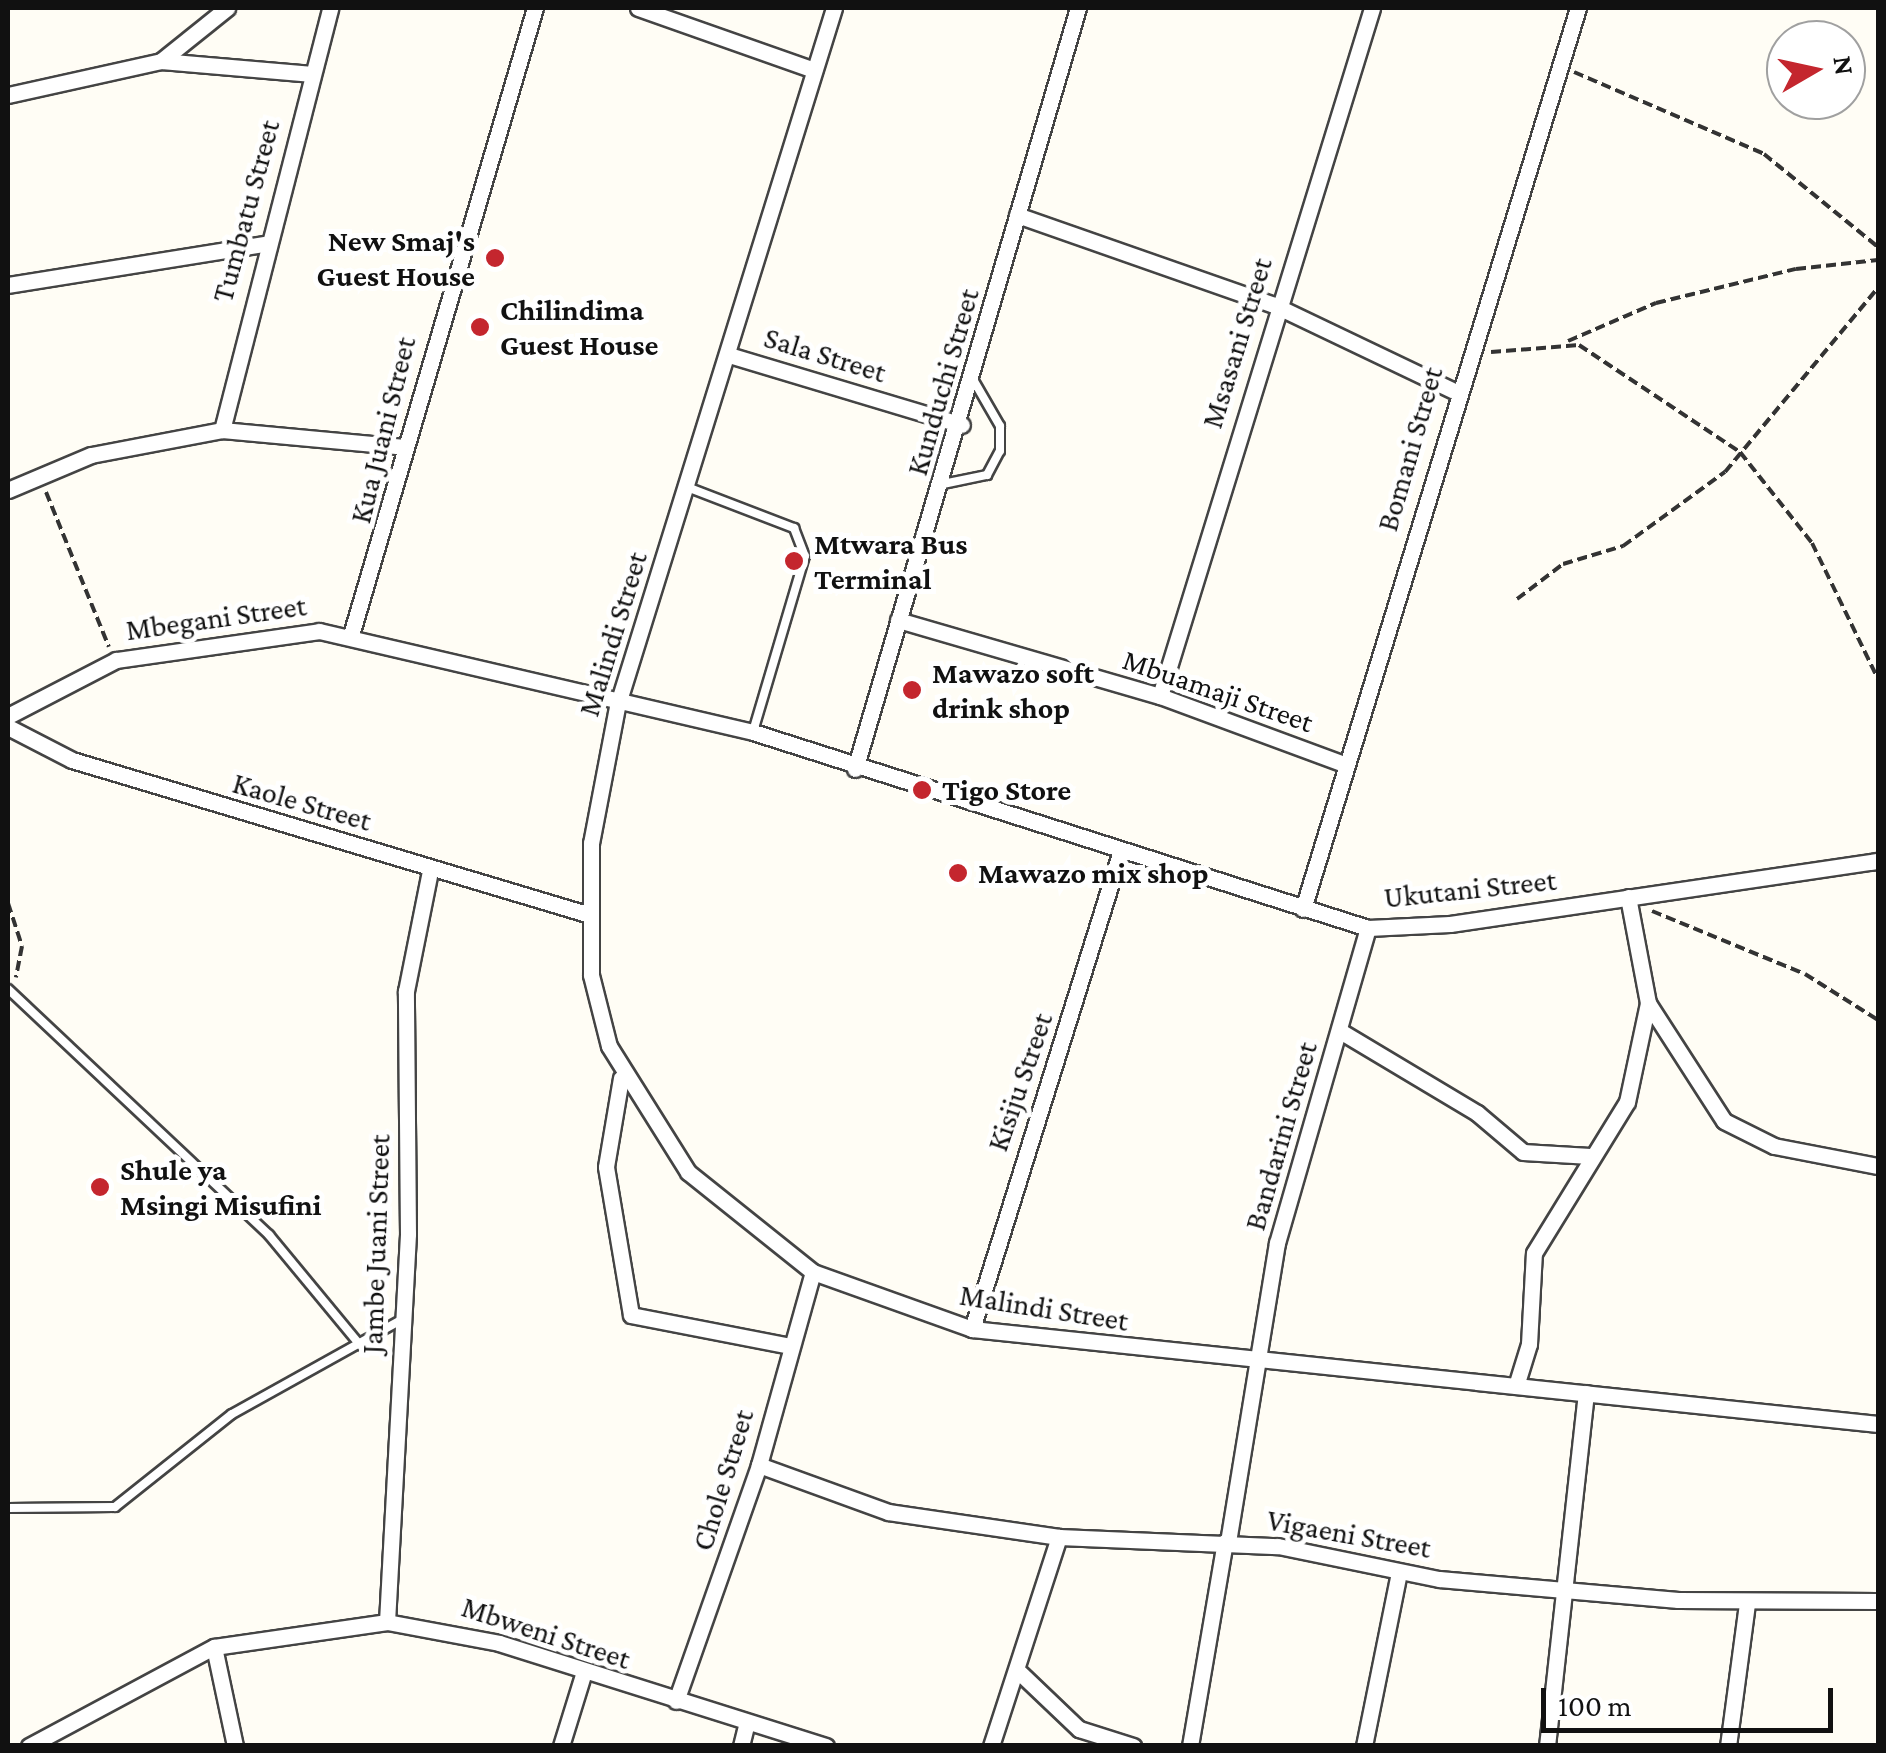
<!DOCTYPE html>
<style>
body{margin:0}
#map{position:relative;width:1886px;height:1753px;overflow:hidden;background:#fffdf5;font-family:"Crimson Pro",serif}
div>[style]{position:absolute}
.path>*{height:4px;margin-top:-2px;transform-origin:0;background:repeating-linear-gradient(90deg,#333 0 10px,transparent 0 15px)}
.roads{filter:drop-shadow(2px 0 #444) drop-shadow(-2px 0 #444) drop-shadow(0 2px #444) drop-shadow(0 -2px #444)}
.lane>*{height:8px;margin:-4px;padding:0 4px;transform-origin:4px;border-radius:4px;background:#fff}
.street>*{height:15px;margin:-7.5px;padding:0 7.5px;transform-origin:7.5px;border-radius:7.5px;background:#fff}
.dots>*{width:28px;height:28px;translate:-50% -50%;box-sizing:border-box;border:5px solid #fff;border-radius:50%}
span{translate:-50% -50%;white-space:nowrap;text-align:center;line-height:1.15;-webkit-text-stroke:10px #fff;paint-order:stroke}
.street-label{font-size:30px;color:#111}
.poi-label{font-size:30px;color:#111;font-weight:700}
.right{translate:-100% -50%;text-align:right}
.left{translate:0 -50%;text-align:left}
.frame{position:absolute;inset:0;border:10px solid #111;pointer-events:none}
.north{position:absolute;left:1766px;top:20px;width:100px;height:100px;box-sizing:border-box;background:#fff;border:2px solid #a0a0a0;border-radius:50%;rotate:81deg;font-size:28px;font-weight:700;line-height:40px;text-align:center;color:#111}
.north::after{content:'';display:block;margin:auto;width:35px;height:45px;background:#c4262e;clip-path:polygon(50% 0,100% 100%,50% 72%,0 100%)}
.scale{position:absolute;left:1541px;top:1688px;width:292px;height:45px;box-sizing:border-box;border:5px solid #111;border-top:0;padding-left:12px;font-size:30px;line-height:35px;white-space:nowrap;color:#111;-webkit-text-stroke:8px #fff;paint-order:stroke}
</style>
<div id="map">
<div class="path">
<div style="left:1574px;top:72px;width:207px;rotate:23.3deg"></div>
<div style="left:1764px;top:154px;width:147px;rotate:39.2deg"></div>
<div style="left:1568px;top:341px;width:96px;rotate:-23.4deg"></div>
<div style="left:1656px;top:303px;width:144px;rotate:-13.7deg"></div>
<div style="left:1796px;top:269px;width:82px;rotate:-6.3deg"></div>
<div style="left:1491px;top:352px;width:88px;rotate:-4.5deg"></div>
<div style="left:1579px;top:345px;width:193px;rotate:33.6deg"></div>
<div style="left:1740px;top:452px;width:116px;rotate:51.6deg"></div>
<div style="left:1812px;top:543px;width:151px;rotate:64.1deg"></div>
<div style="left:46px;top:492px;width:167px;rotate:67.9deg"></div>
<div style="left:1517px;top:599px;width:58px;rotate:-37.3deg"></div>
<div style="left:1563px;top:564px;width:63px;rotate:-16.7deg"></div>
<div style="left:1623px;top:546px;width:126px;rotate:-36deg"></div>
<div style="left:1725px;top:472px;width:239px;rotate:-50.3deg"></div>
<div style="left:8px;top:903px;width:45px;rotate:72deg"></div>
<div style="left:22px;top:946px;width:32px;rotate:101deg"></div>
<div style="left:1652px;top:911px;width:165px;rotate:22.4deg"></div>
<div style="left:1805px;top:974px;width:86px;rotate:32.2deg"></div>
</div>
<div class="roads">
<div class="lane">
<div style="left:943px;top:484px;width:45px;rotate:-11.6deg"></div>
<div style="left:987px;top:475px;width:27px;rotate:-62deg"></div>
<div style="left:1000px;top:451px;width:25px;rotate:-90deg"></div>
<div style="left:1000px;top:426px;width:52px;rotate:-120deg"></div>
<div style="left:687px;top:487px;width:115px;rotate:21deg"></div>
<div style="left:794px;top:528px;width:30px;rotate:69deg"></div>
<div style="left:805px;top:556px;width:184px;rotate:106.5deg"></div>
<div style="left:8px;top:989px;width:359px;rotate:43.3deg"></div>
<div style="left:269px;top:1235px;width:143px;rotate:50.4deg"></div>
<div style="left:8px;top:1508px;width:107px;rotate:-0.5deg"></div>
<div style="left:115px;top:1507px;width:149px;rotate:-38.5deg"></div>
<div style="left:232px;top:1414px;width:193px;rotate:-29.1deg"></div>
</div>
<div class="street">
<div style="left:638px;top:8px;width:187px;rotate:19.4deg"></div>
<div style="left:834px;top:8px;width:732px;rotate:107.25deg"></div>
<div style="left:617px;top:707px;width:138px;rotate:100.8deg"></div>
<div style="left:591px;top:843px;width:132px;rotate:90deg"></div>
<div style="left:591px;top:975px;width:73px;rotate:75.8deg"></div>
<div style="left:609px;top:1046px;width:149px;rotate:57.9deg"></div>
<div style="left:688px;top:1172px;width:160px;rotate:38.7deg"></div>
<div style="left:813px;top:1272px;width:169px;rotate:19.7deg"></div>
<div style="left:972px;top:1329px;width:911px;rotate:5.99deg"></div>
<div style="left:161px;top:61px;width:85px;rotate:-38.8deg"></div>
<div style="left:8px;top:95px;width:157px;rotate:-12.5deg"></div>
<div style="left:161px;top:61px;width:152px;rotate:4.9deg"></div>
<div style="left:1017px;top:215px;width:272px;rotate:19.3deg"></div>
<div style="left:1274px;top:305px;width:199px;rotate:25.5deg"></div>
<div style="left:8px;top:285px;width:260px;rotate:-9.1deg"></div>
<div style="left:729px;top:355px;width:243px;rotate:16.7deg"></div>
<div style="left:222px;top:430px;width:436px;rotate:-75.6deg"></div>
<div style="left:8px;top:490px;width:90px;rotate:-22.9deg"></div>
<div style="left:91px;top:455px;width:133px;rotate:-10.8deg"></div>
<div style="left:222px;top:430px;width:183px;rotate:5.3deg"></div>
<div style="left:898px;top:620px;width:273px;rotate:16.2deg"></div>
<div style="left:1160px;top:696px;width:199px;rotate:20.3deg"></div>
<div style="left:351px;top:635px;width:653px;rotate:-73.65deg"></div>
<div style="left:1160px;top:696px;width:720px;rotate:-72.87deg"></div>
<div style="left:8px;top:716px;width:122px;rotate:-27.4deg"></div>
<div style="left:116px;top:660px;width:205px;rotate:-8.1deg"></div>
<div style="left:319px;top:631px;width:446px;rotate:13.1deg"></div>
<div style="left:753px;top:732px;width:645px;rotate:17.68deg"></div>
<div style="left:1368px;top:928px;width:82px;rotate:-2.8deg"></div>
<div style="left:1450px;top:924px;width:433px;rotate:-8.4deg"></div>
<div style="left:8px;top:727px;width:72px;rotate:27.3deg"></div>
<div style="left:72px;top:760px;width:538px;rotate:16.65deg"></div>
<div style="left:855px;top:769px;width:793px;rotate:-73.67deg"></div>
<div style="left:1628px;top:897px;width:108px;rotate:79.3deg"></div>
<div style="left:1648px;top:1003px;width:140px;rotate:57.2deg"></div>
<div style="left:1724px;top:1121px;width:56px;rotate:26.6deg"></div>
<div style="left:1774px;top:1146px;width:106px;rotate:10.9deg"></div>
<div style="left:1303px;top:909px;width:942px;rotate:-73.03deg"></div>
<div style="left:1340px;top:1031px;width:160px;rotate:30.9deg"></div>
<div style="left:1477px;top:1113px;width:60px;rotate:40.3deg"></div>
<div style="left:1523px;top:1152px;width:67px;rotate:3.4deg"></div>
<div style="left:621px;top:1078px;width:90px;rotate:99.6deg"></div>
<div style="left:606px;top:1167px;width:150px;rotate:80.4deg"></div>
<div style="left:631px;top:1315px;width:162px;rotate:11deg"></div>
<div style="left:972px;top:1329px;width:498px;rotate:-72.7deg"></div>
<div style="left:1516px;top:1386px;width:44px;rotate:-72.8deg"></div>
<div style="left:1529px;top:1344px;width:91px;rotate:-86.9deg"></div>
<div style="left:1534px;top:1253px;width:177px;rotate:-58.4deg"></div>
<div style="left:1627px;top:1102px;width:101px;rotate:-78deg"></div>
<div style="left:759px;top:1465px;width:137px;rotate:20deg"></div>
<div style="left:888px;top:1512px;width:173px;rotate:8.3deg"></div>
<div style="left:1059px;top:1537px;width:219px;rotate:2.4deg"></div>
<div style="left:1278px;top:1546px;width:164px;rotate:11.6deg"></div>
<div style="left:1439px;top:1579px;width:240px;rotate:5deg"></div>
<div style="left:1678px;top:1600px;width:200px;rotate:0.3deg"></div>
<div style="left:1228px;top:1542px;width:303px;rotate:-80.7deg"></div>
<div style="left:1277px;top:1243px;width:328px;rotate:-73.9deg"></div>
<div style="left:387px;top:1622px;width:389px;rotate:-86.9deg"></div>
<div style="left:408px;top:1234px;width:243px;rotate:-90.5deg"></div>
<div style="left:406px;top:991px;width:122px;rotate:-78.7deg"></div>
<div style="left:214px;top:1647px;width:101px;rotate:78deg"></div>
<div style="left:1017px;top:1670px;width:86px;rotate:43.6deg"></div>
<div style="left:1079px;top:1729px;width:57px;rotate:17.5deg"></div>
<div style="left:676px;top:1701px;width:250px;rotate:-70.6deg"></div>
<div style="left:759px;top:1465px;width:200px;rotate:-74.4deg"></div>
<div style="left:29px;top:1746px;width:210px;rotate:-28.2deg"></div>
<div style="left:214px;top:1647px;width:175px;rotate:-8.2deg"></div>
<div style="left:387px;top:1622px;width:114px;rotate:10.6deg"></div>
<div style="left:499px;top:1643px;width:343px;rotate:17.5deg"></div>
<div style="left:561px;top:1746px;width:74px;rotate:-72.8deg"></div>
<div style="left:741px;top:1746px;width:21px;rotate:-76deg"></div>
<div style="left:991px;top:1746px;width:220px;rotate:-72deg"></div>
<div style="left:1190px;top:1746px;width:207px;rotate:-80.3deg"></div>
<div style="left:1364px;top:1746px;width:177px;rotate:-78.6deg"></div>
<div style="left:1547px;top:1746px;width:355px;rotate:-83.7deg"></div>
<div style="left:1728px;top:1746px;width:144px;rotate:-82.4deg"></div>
</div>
</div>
<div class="dots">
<div style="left:495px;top:258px;background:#c4262e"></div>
<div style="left:480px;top:327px;background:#c4262e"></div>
<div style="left:794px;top:561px;background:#c4262e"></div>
<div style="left:912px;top:690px;background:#c4262e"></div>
<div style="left:922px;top:790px;background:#c4262e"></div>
<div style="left:958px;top:873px;background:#c4262e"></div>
<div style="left:100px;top:1187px;background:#c4262e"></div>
</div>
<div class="street-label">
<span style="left:246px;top:211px;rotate:-75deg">Tumbatu Street</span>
<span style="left:1237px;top:343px;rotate:-73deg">Msasani Street</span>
<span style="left:825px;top:355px;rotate:17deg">Sala Street</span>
<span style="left:943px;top:382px;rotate:-74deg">Kunduchi Street</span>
<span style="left:383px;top:430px;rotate:-76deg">Kua Juani Street</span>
<span style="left:1410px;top:449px;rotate:-74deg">Bomani Street</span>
<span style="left:216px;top:618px;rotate:-8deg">Mbegani Street</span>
<span style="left:613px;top:634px;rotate:-73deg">Malindi Street</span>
<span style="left:1218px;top:691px;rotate:19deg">Mbuamaji Street</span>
<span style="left:302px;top:802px;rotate:16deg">Kaole Street</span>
<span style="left:1470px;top:889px;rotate:-6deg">Ukutani Street</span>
<span style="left:1020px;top:1082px;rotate:-71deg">Kisiju Street</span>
<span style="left:1281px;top:1136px;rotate:-74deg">Bandarini Street</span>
<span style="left:376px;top:1244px;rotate:-88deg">Jambe Juani Street</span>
<span style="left:1044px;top:1308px;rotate:9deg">Malindi Street</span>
<span style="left:723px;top:1480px;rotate:-73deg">Chole Street</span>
<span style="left:1349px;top:1534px;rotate:10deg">Vigaeni Street</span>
<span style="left:546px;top:1633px;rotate:18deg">Mbweni Street</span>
</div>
<div class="poi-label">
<span class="right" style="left:475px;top:258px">New Smaj's<br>Guest House</span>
<span class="left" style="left:500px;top:327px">Chilindima<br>Guest House</span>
<span class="left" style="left:814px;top:561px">Mtwara Bus<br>Terminal</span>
<span class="left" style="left:932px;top:690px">Mawazo soft<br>drink shop</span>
<span class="left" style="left:942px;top:790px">Tigo Store</span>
<span class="left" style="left:978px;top:873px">Mawazo mix shop</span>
<span class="left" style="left:120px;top:1187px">Shule ya<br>Msingi Misufini</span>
</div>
<div class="frame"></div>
<div class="north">N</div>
<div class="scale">100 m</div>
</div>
